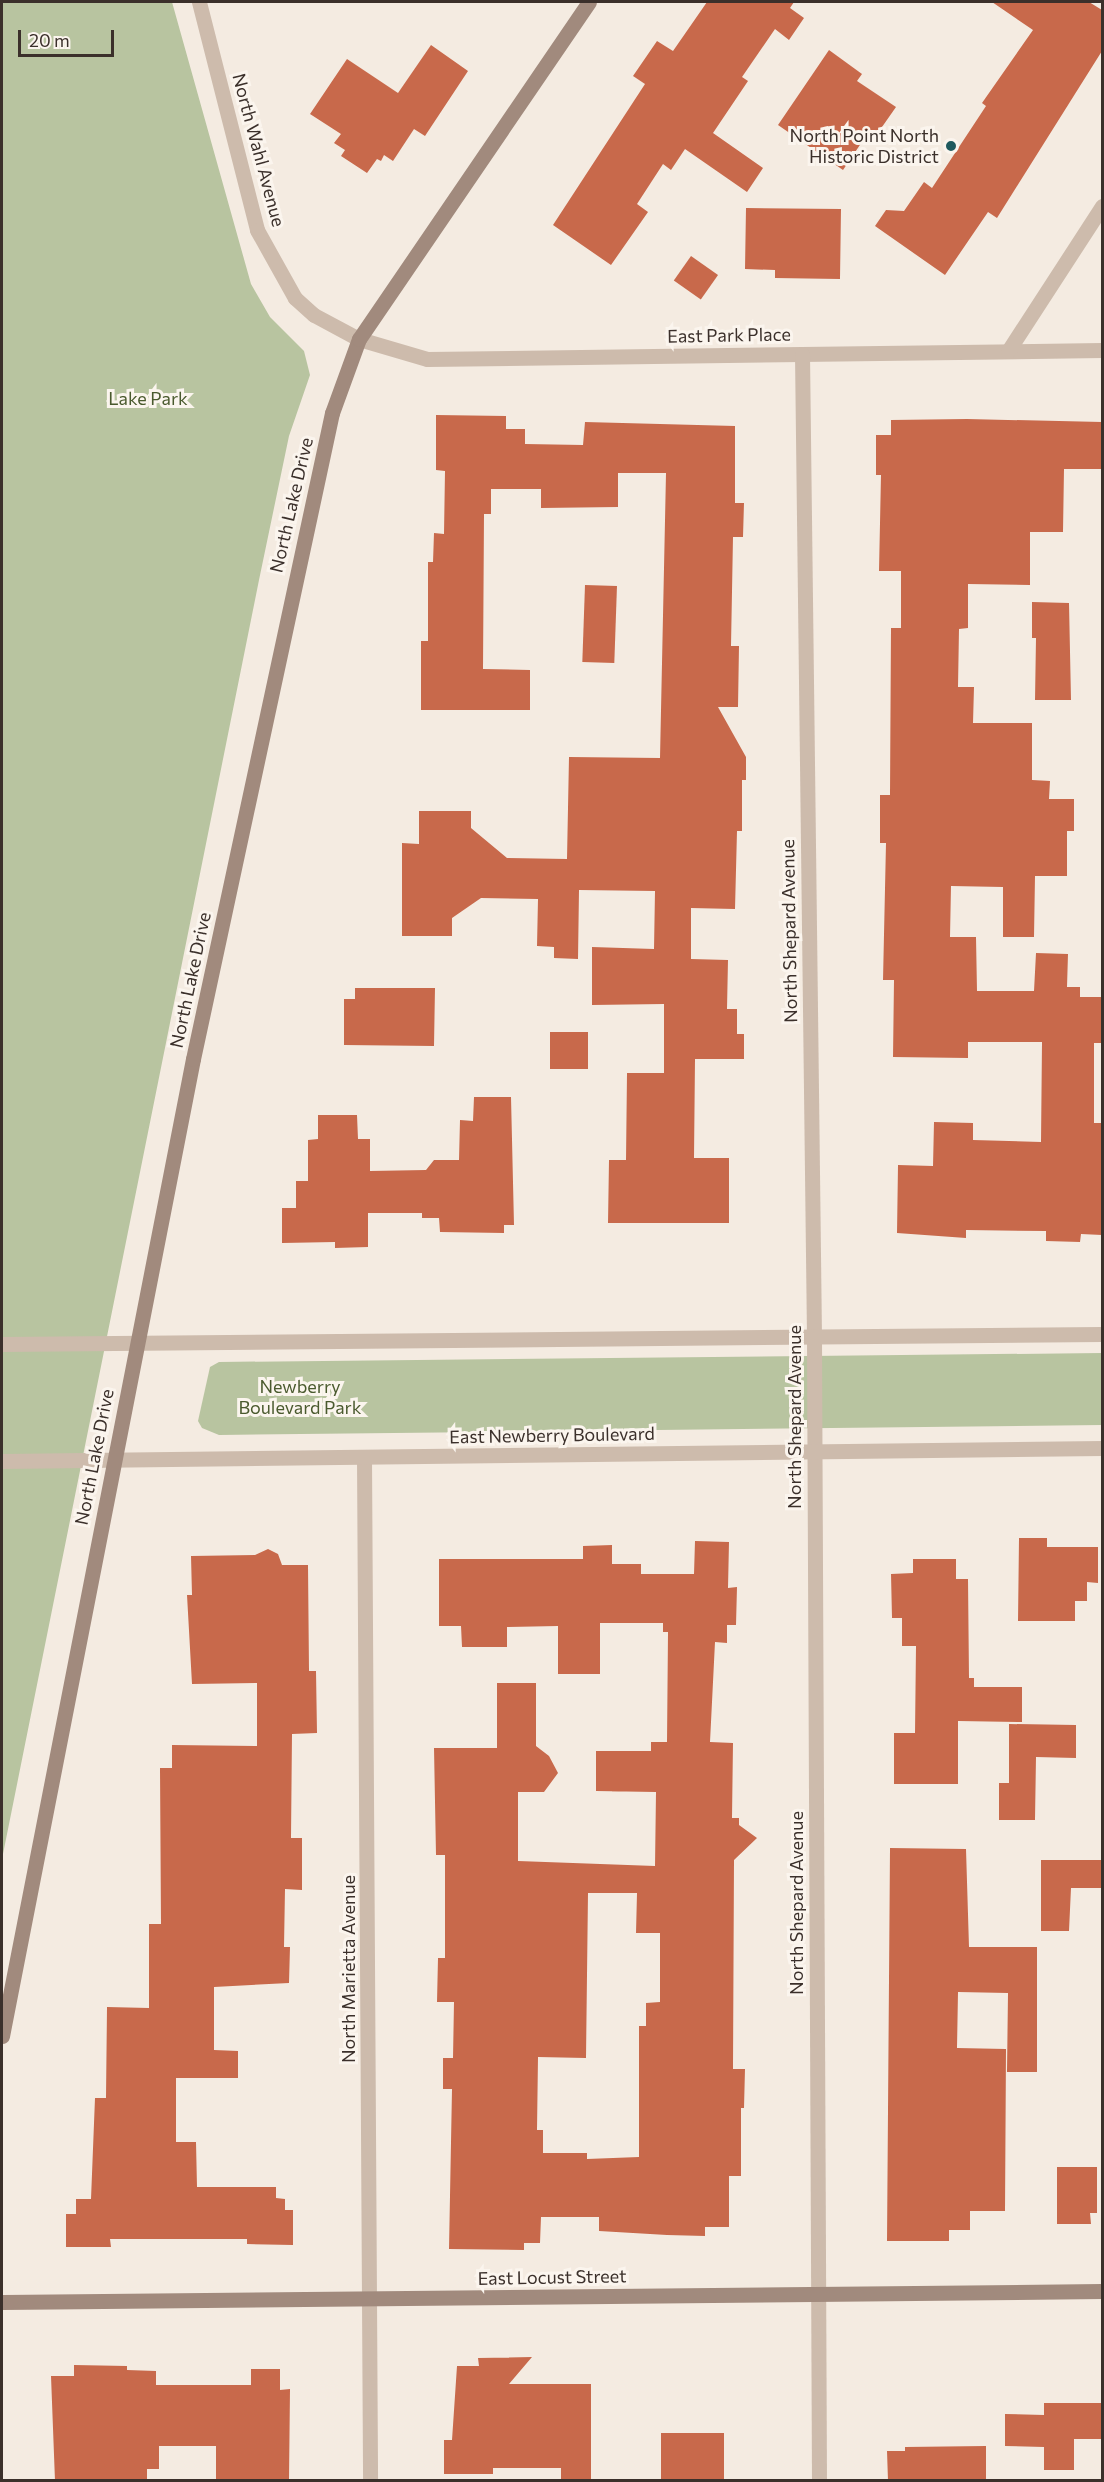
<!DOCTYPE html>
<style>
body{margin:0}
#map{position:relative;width:1104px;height:2482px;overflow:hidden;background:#f4ebe1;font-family:Commissioner,sans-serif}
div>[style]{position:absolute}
.green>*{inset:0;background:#b8c4a0}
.building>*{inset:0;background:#c8694b;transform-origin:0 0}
.minor>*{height:15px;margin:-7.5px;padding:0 7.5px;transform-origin:7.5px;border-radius:7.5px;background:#cdbbac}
.secondary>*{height:15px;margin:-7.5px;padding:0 7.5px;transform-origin:7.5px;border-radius:7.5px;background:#a18a7d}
.dots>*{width:16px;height:16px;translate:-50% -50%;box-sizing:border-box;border:3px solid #fbf5ee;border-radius:50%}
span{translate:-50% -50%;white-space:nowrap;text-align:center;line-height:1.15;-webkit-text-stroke:6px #fbf5ee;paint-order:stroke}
.poi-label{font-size:18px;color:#3b302b}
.right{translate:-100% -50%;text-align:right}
.street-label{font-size:18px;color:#3b302b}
.park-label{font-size:18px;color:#4a5a2e}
.frame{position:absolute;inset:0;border:3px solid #3b302b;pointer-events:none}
.scale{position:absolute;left:18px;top:30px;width:96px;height:27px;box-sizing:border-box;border:3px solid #3b302b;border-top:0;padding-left:8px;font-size:18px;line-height:21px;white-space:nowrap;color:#3b302b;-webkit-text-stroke:4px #fbf5ee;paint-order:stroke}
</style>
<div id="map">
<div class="green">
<div style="clip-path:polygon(2px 2px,172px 2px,251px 284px,270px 317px,304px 351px,310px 375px,289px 436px,259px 580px,2px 1859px)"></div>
<div style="clip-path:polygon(1102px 1353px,1102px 1425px,219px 1435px,202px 1428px,198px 1421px,210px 1367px,219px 1362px)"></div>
</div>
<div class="building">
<div style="clip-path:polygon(707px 2px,794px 2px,790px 8px,804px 18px,789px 40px,775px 29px,742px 77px,748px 81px,713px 133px,763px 168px,747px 192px,685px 149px,671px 170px,663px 164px,637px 204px,648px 212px,611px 265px,553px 225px,645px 84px,633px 76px,657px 41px,673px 51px)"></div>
<div style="clip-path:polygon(992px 2px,1089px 2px,1102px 10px,1102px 51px,997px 218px,988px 212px,945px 275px,875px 226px,886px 210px,904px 211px,924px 182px,932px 188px,986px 106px,982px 103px,1033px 30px)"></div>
<div style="clip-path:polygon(431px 45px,468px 71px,425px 136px,414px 129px,393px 161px,384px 155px,381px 161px,377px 159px,367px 173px,341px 156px,345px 150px,334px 143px,341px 134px,310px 114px,347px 59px,398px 93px)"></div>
<div style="clip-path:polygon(829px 50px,862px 74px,857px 81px,896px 107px,875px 137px,868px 133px,843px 170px,778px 125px)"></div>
<div style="clip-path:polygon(746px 208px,841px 209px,840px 279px,775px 278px,775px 270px,745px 269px)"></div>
<div style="left:691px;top:256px;width:33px;height:30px;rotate:35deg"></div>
<div style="clip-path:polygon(436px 415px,506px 416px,506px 429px,525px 429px,525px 444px,583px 445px,585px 422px,735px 426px,735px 503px,744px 503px,743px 537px,733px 537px,731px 646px,739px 646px,738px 707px,718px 707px,746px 757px,746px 780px,742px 780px,742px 831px,737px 831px,735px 909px,691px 908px,691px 959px,728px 960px,727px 1009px,737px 1009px,737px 1034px,744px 1034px,744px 1059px,695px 1059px,694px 1158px,729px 1158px,729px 1223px,608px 1223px,609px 1160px,626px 1160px,627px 1073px,664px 1073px,664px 1004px,592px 1005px,592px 947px,654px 949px,655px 891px,579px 890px,578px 959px,554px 958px,554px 947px,537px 946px,538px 899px,481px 898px,452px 918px,452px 936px,402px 936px,402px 843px,419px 844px,419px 811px,471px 811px,471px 828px,507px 858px,567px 859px,569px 757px,660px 758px,666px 473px,618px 473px,618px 507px,541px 508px,541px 489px,491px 489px,491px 514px,484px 514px,483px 669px,530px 670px,530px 710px,421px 710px,421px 641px,428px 641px,428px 562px,433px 562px,434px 533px,444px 534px,445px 471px,436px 470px)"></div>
<div style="clip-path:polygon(967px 419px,1102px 422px,1102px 469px,1064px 469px,1063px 532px,1030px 532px,1030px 585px,968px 584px,968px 628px,959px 629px,958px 687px,974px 687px,973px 723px,1032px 723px,1032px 780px,1050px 781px,1049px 799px,1074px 799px,1074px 831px,1067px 831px,1067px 876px,1035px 876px,1034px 937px,1003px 937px,1003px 887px,951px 886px,950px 937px,976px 937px,977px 991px,1034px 991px,1036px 953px,1068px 954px,1067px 987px,1080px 987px,1080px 997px,1102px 997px,1102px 1043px,1094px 1043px,1094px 1123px,1102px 1123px,1102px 1235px,1081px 1234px,1080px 1242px,1046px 1241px,1046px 1231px,966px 1230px,966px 1238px,897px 1233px,898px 1165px,933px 1166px,934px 1122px,973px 1123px,973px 1140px,1041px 1142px,1042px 1042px,968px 1042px,968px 1058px,893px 1057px,894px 980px,883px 980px,886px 843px,880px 843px,880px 795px,890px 795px,891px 628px,901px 628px,901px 571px,879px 571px,881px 475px,876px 475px,876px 435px,891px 435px,891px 420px)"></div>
<div style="left:585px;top:585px;width:32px;height:77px;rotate:2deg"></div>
<div style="clip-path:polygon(1032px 602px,1069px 603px,1071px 700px,1035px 700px,1036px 638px,1032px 638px)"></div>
<div style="clip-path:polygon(355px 988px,435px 988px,434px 1046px,344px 1045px,344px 999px,355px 999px)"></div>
<div style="left:550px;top:1032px;width:38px;height:37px"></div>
<div style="clip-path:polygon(474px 1097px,511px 1097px,514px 1225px,504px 1225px,504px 1233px,440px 1232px,439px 1218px,422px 1218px,422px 1213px,368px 1213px,368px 1247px,335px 1248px,335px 1242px,282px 1243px,282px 1208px,296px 1208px,296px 1181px,308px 1181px,308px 1140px,318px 1139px,318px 1115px,357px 1115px,358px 1139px,370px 1139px,370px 1171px,426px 1170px,434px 1160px,459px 1160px,460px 1120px,473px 1121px)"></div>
<div style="clip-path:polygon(1019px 1538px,1047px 1538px,1047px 1547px,1098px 1547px,1098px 1583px,1087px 1582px,1087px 1601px,1075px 1601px,1075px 1621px,1018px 1621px)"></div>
<div style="clip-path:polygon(evenodd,695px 1541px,729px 1542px,728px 1588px,737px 1587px,736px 1625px,727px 1625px,727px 1643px,715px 1642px,710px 1742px,733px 1743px,732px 1818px,739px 1818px,739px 1825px,757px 1838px,734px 1860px,733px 2069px,745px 2069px,744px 2108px,741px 2108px,741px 2176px,729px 2176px,729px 2227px,705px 2227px,705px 2236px,667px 2235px,599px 2231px,599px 2217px,541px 2217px,540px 2243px,524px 2243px,524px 2250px,449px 2249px,452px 2089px,443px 2089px,443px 2058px,453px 2058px,454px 2002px,437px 2002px,438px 1958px,445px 1958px,445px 1855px,436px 1855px,434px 1748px,497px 1748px,497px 1683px,536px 1683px,536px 1746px,549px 1756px,558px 1773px,544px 1792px,518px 1792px,518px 1861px,655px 1866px,656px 1792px,596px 1791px,596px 1751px,651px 1751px,651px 1742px,667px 1742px,668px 1632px,663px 1632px,663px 1623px,600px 1623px,600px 1674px,558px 1674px,558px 1626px,507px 1627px,507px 1647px,462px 1647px,461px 1626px,439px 1626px,439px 1559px,583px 1559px,583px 1546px,612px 1545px,612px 1564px,641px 1564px,641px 1574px,694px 1574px,695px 1541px,588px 1893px,637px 1893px,636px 1933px,660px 1933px,660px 2002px,646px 2003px,646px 2026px,639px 2026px,639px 2157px,587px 2159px,587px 2153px,543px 2153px,543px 2130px,537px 2130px,538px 2057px,586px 2058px,588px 1893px)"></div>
<div style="clip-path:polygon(268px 1549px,278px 1554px,282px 1565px,308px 1565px,309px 1671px,316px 1671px,317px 1733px,292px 1734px,291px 1838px,302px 1838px,302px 1890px,285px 1889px,284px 1947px,290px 1947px,289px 1983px,214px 1987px,214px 2050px,238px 2051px,238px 2078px,176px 2078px,176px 2142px,196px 2142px,197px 2187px,276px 2187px,276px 2198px,285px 2199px,285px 2210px,293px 2210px,293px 2245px,247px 2244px,247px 2239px,110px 2239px,111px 2247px,66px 2247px,66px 2214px,76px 2214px,76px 2199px,91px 2199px,95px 2098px,106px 2098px,107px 2007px,149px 2008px,149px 1924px,161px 1924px,160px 1768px,172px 1768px,172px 1745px,257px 1746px,257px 1683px,192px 1684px,187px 1595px,192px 1595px,191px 1556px,255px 1555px)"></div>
<div style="clip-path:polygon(913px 1559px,956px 1559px,956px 1579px,968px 1579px,969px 1678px,974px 1678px,974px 1687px,1022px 1687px,1022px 1722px,958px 1721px,958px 1784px,894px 1784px,894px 1733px,915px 1733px,916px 1646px,902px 1646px,902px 1618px,892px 1618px,891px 1574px,913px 1573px)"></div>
<div style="clip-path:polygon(1009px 1724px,1076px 1725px,1076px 1758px,1036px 1757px,1035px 1820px,999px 1820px,999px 1783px,1009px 1783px)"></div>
<div style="clip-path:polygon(890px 1848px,966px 1849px,969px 1947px,1037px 1947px,1037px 2072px,1007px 2072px,1008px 1993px,958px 1992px,957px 2048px,1006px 2049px,1005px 2211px,970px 2211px,970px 2230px,949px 2230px,949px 2241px,887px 2241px)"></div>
<div style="clip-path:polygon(1041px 1860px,1102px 1860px,1102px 1888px,1071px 1888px,1069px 1931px,1041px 1931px)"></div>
<div style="clip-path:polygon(1057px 2167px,1097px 2167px,1097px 2213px,1090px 2213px,1091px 2224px,1057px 2224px)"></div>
<div style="clip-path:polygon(532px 2357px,509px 2384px,591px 2384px,591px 2481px,561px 2481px,561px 2468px,493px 2468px,493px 2474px,444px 2474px,444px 2440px,452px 2440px,457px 2366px,479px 2366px,478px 2358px)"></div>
<div style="clip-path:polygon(74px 2365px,127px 2366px,127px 2370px,156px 2371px,156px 2385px,251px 2385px,251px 2369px,280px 2369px,280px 2390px,290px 2389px,289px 2481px,216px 2481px,216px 2446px,159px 2446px,159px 2469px,147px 2469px,147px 2481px,55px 2481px,51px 2376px,74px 2376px)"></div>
<div style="clip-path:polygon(1044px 2403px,1102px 2403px,1102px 2439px,1074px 2439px,1074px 2470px,1044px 2470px,1044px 2447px,1005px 2446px,1005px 2414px,1044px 2415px)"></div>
<div style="left:661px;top:2433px;width:63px;height:48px"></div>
<div style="clip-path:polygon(986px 2446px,986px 2481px,888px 2481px,887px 2451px,905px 2451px,905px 2447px)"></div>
</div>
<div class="minor">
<div style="left:199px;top:2px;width:235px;rotate:75.7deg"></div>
<div style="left:257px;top:230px;width:78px;rotate:60.8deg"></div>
<div style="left:295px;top:298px;width:25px;rotate:42deg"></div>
<div style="left:314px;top:315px;width:51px;rotate:28.1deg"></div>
<div style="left:359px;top:339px;width:71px;rotate:16.4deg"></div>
<div style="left:427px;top:359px;width:675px;rotate:-0.76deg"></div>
<div style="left:1008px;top:351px;width:173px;rotate:-57deg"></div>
<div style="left:802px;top:354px;width:983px;rotate:89.3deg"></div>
<div style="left:814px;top:1337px;width:1143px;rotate:89.75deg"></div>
<div style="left:2px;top:1344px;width:1100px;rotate:-0.52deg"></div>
<div style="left:364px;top:1457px;width:1023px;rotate:89.66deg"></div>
<div style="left:2px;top:1461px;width:1100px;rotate:-0.68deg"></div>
</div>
<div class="secondary">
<div style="left:2px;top:2036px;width:995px;rotate:-78.94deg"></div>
<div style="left:193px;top:1059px;width:661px;rotate:-77.86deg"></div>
<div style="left:332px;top:413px;width:79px;rotate:-70deg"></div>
<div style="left:359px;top:339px;width:408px;rotate:-55.7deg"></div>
<div style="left:2px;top:2302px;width:1100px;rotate:-0.57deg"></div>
</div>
<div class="dots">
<div style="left:951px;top:146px;background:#1f5a5e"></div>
</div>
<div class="poi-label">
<span class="right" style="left:939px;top:146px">North Point North<br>Historic District</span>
</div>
<div class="street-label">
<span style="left:259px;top:150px;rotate:75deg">North Wahl Avenue</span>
<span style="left:729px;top:335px;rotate:-1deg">East Park Place</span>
<span style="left:291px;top:505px;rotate:-77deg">North Lake Drive</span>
<span style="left:789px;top:931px;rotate:-91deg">North Shepard Avenue</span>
<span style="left:190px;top:980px;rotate:-78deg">North Lake Drive</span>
<span style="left:794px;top:1417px;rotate:-90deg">North Shepard Avenue</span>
<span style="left:552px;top:1435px;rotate:-1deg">East Newberry Boulevard</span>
<span style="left:94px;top:1457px;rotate:-79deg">North Lake Drive</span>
<span style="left:796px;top:1903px;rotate:-90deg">North Shepard Avenue</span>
<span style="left:348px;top:1969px;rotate:-90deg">North Marietta Avenue</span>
<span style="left:552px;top:2277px;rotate:-1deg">East Locust Street</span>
</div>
<div class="park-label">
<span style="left:148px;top:398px">Lake Park</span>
<span style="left:300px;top:1397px">Newberry<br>Boulevard Park</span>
</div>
<div class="frame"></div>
<div class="scale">20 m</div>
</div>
